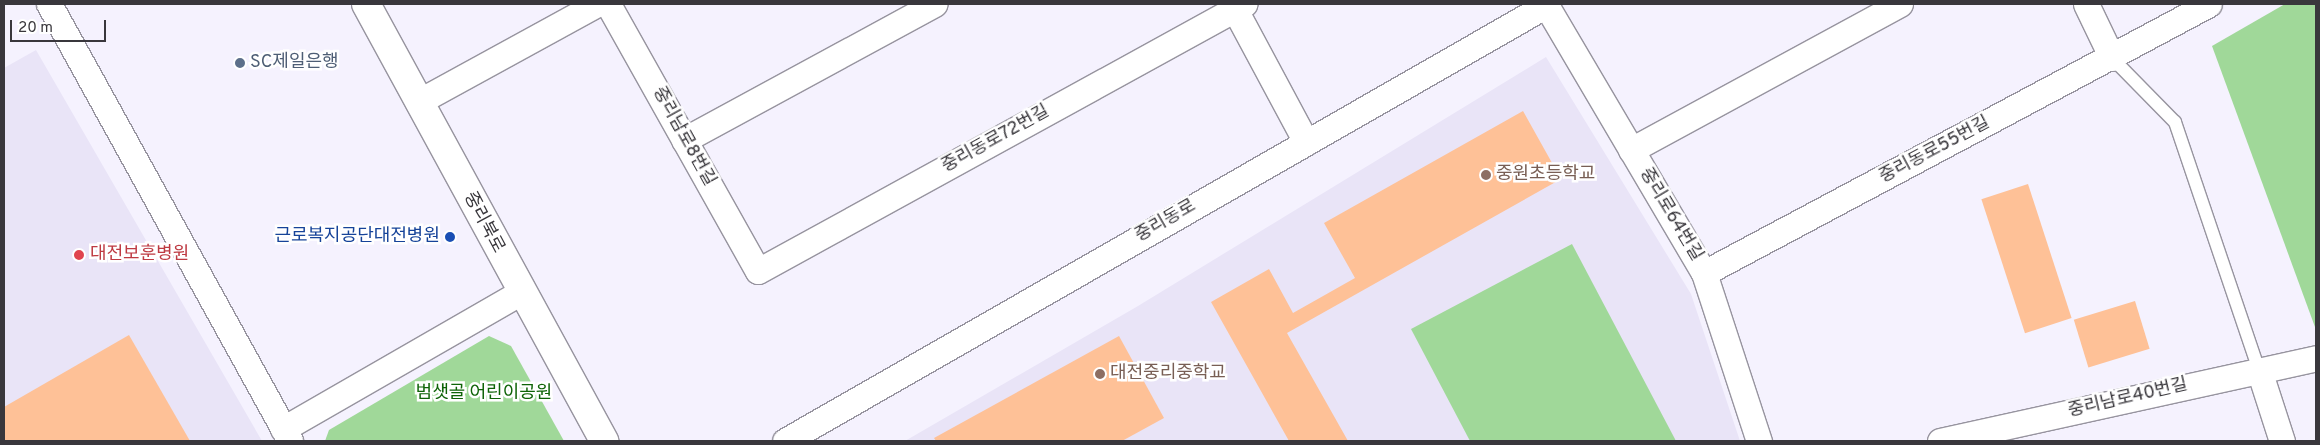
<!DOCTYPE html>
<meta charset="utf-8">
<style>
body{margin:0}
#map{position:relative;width:2320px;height:445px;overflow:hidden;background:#f5f2fe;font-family:Overpass,"Noto Sans KR",sans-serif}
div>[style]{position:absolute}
.built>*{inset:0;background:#e9e4f7}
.green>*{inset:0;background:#a0d899}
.building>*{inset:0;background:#fec197;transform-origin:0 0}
.roads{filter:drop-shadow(1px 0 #97949f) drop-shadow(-1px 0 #97949f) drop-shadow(0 1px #97949f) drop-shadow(0 -1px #97949f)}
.lane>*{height:12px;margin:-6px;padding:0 6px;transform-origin:6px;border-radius:6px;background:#fff}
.street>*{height:25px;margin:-12.5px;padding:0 12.5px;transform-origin:12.5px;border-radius:12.5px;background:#fff}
.secondary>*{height:28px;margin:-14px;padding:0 14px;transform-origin:14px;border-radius:14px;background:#fff}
.dots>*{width:14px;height:14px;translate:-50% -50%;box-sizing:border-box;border:2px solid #fff;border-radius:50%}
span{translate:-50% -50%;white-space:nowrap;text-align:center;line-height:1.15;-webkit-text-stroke:5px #fff;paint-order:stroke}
.service-label{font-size:18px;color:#4e5e75}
.left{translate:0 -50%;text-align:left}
.street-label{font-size:18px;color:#39373c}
.education-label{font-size:18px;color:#785e54}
.transit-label{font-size:18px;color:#164399}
.right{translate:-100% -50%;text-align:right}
.health-label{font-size:18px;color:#be3a42}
.park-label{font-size:18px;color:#0e6307}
.frame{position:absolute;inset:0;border:5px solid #39373c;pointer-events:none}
.scale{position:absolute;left:10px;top:20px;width:96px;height:22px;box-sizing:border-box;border:2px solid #39373c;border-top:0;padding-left:6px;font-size:15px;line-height:18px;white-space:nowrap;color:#39373c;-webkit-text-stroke:4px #fff;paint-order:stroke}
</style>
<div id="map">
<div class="built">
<div style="clip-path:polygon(36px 50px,262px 441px,4px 441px,4px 68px)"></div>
<div style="clip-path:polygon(1546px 57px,1691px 294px,1740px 441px,905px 441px,1138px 306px)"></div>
</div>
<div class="green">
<div style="clip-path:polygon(2285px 4px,2316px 4px,2315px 327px,2212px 46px)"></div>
<div style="clip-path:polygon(1572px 244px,1676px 441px,1470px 441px,1411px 329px)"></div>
<div style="clip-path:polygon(489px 336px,511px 346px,564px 441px,325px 441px,329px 430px)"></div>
</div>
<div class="building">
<div style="clip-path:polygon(1523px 111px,1561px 179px,1287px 333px,1348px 441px,1289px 441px,1211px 302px,1269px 269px,1293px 313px,1355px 278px,1324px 223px)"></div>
<div style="left:2028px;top:184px;width:141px;height:49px;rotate:72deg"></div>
<div style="left:2135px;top:301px;width:50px;height:64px;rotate:73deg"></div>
<div style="clip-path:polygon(129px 335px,190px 441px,4px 441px,4px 407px)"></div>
<div style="clip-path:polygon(1119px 336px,1164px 418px,1122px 441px,936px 441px,934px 438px)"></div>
</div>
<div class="roads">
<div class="lane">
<div style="left:2112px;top:58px;width:90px;rotate:45.5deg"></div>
<div style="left:2175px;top:122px;width:262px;rotate:71.3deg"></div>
</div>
<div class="street">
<div style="left:49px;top:4px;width:499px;rotate:61.1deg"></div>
<div style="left:608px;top:4px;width:306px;rotate:60.7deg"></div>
<div style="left:758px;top:271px;width:555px;rotate:-28.78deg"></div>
<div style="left:1232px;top:4px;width:157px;rotate:61.8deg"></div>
<div style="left:2086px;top:4px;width:60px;rotate:64.3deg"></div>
<div style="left:1546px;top:5px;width:311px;rotate:59.5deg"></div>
<div style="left:1704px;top:273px;width:177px;rotate:71.9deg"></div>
<div style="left:418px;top:102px;width:204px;rotate:-28.7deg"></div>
<div style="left:684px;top:140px;width:285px;rotate:-28.5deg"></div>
<div style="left:1631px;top:150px;width:306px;rotate:-28.5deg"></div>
<div style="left:1704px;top:273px;width:572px;rotate:-28.04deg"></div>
<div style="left:2259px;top:370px;width:75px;rotate:72.1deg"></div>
<div style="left:283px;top:429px;width:275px;rotate:-29.9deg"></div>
<div style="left:785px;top:441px;width:879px;rotate:-29.8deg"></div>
<div style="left:1940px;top:441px;width:385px;rotate:-12.4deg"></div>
</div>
<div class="secondary">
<div style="left:366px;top:4px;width:498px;rotate:61.4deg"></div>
</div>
</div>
<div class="dots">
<div style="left:240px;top:63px;background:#5c6f8a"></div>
<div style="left:1486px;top:175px;background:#8d6e63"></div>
<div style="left:450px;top:237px;background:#1a4fb4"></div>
<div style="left:79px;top:255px;background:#e0444e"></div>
<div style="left:1100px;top:374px;background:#8d6e63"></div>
</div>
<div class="service-label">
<span class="left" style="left:250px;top:63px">SC제일은행</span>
</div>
<div class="street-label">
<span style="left:683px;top:137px;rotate:61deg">중리남로8번길</span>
<span style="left:996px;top:140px;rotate:-29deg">중리동로72번길</span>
<span style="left:1935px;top:151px;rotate:-28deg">중리동로55번길</span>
<span style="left:1670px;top:215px;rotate:59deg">중리로64번길</span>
<span style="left:1166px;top:222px;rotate:-30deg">중리동로</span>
<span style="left:483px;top:223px;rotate:62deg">중리북로</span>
<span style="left:2128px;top:399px;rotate:-13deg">중리남로40번길</span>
</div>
<div class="education-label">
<span class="left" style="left:1496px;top:175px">중원초등학교</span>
<span class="left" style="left:1110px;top:374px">대전중리중학교</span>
</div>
<div class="transit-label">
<span class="right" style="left:440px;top:237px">근로복지공단대전병원</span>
</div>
<div class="health-label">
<span class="left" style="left:90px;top:255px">대전보훈병원</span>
</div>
<div class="park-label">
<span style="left:484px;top:394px">범샛골 어린이공원</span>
</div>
<div class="frame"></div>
<div class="scale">20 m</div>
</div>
